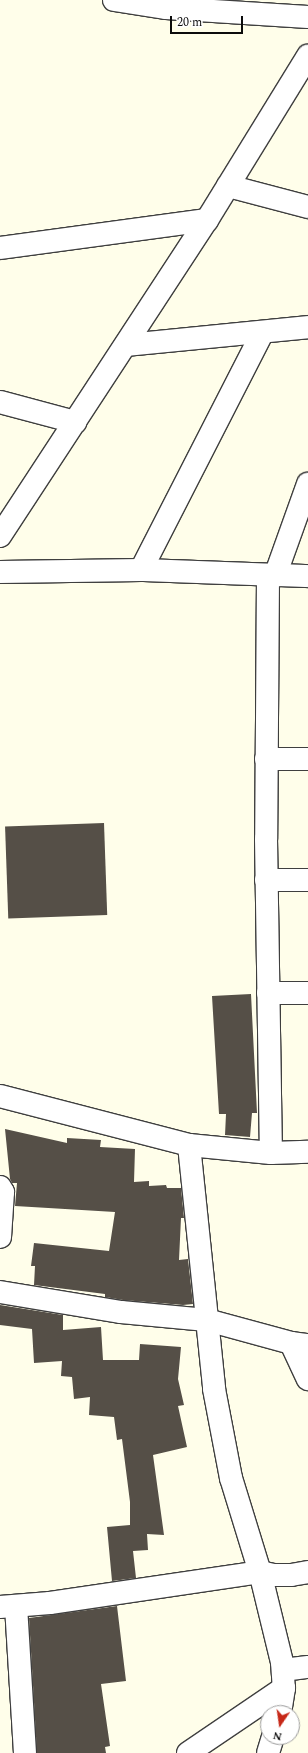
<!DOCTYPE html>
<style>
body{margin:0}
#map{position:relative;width:308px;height:1753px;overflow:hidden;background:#fffeea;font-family:Spectral,serif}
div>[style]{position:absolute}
.building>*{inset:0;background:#554f47;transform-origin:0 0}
.roads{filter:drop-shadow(1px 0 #3f3f3f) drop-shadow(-1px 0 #3f3f3f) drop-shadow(0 1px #3f3f3f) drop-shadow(0 -1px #3f3f3f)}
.minor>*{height:22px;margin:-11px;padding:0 11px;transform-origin:11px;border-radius:11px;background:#fff}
span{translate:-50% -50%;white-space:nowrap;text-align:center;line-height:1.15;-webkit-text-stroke:4px #fff;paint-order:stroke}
.north{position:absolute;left:260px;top:1705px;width:40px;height:40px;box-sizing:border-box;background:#fff;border:1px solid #9e9e9e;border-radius:50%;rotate:193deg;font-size:11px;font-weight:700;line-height:16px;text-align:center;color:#0c0c0c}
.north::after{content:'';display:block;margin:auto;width:14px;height:18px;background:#c72818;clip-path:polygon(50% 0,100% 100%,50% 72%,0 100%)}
.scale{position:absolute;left:170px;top:16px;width:73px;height:18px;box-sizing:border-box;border:2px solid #0c0c0c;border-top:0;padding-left:5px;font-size:12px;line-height:14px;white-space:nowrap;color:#0c0c0c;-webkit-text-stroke:3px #fff;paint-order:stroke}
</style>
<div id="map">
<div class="building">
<div style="left:104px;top:823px;width:92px;height:99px;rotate:88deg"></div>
<div style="clip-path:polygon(251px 994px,257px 1113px,252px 1113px,250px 1137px,225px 1135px,226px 1114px,219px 1114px,212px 996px)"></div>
<div style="clip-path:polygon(5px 1129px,67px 1143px,67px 1138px,101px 1140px,100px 1147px,135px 1149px,134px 1182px,149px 1181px,149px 1186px,166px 1185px,167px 1188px,181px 1188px,184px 1218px,181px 1218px,179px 1260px,188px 1259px,193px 1304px,183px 1305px,123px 1300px,105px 1297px,105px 1294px,34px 1285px,35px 1266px,31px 1266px,34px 1243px,109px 1251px,115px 1212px,15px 1206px,17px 1183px,12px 1183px,10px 1179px)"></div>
<div style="clip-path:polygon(0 1305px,63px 1315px,63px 1330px,101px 1327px,103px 1360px,139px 1360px,140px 1344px,181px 1347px,178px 1379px,184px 1405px,178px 1406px,187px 1447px,153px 1455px,164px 1535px,147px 1534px,148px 1550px,133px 1551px,136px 1578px,112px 1581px,107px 1527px,130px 1525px,130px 1502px,122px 1439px,117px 1440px,114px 1417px,89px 1415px,90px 1397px,74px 1399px,72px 1377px,61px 1376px,62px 1361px,34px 1363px,32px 1329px,0 1325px)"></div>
<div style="clip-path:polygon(117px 1606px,126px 1681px,101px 1684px,110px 1746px,105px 1747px,106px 1753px,37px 1753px,29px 1618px)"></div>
</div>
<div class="roads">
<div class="minor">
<div style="left:114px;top:0;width:53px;rotate:8.7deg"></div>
<div style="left:166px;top:8px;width:142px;rotate:3.6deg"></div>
<div style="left:228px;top:186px;width:83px;rotate:14.7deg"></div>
<div style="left:0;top:248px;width:209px;rotate:-7.7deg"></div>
<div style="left:126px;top:345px;width:183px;rotate:-5.6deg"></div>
<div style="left:0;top:402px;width:78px;rotate:14.9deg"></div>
<div style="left:0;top:536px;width:378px;rotate:-56.8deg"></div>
<div style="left:207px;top:220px;width:193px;rotate:-58.4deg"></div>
<div style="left:141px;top:570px;width:267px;rotate:-62.9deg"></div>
<div style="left:0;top:572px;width:141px;rotate:-0.8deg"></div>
<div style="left:141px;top:570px;width:167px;rotate:2.1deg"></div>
<div style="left:268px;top:576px;width:263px;rotate:90.4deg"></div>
<div style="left:266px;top:839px;width:314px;rotate:89.1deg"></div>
<div style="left:275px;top:576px;width:98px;rotate:-70.3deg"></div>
<div style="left:266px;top:759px;width:42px"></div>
<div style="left:266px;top:880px;width:42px"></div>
<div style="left:268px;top:993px;width:40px"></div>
<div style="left:0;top:1096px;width:195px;rotate:14.5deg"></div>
<div style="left:189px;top:1145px;width:82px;rotate:5.6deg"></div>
<div style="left:271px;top:1153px;width:37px;rotate:-2deg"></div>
<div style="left:189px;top:1145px;width:245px;rotate:84.1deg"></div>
<div style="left:214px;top:1389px;width:91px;rotate:79.2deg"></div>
<div style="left:231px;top:1478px;width:98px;rotate:72.9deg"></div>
<div style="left:260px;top:1572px;width:93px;rotate:76.3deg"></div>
<div style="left:282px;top:1662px;width:26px;rotate:86deg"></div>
<div style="left:284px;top:1688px;width:25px;rotate:99deg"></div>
<div style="left:0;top:1187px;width:6px;rotate:59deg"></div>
<div style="left:3px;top:1192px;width:45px;rotate:93.8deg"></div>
<div style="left:0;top:1292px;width:123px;rotate:9.4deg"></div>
<div style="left:121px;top:1312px;width:86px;rotate:5.3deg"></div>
<div style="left:207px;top:1320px;width:87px;rotate:15.3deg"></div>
<div style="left:291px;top:1343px;width:17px;rotate:7deg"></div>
<div style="left:291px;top:1343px;width:40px;rotate:65deg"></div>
<div style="left:16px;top:1606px;width:147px;rotate:86.5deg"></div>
<div style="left:0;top:1607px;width:50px;rotate:-4.6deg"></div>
<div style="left:50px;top:1603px;width:212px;rotate:-8.4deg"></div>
<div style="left:260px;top:1572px;width:14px;rotate:12deg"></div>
<div style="left:274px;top:1575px;width:17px"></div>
<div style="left:291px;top:1575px;width:17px;rotate:-10deg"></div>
<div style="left:283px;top:1670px;width:25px;rotate:-7deg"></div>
<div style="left:188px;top:1753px;width:116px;rotate:-34.1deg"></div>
<div style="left:268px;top:1753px;width:17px;rotate:-73deg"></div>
</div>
</div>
<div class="north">N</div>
<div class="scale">20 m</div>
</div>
